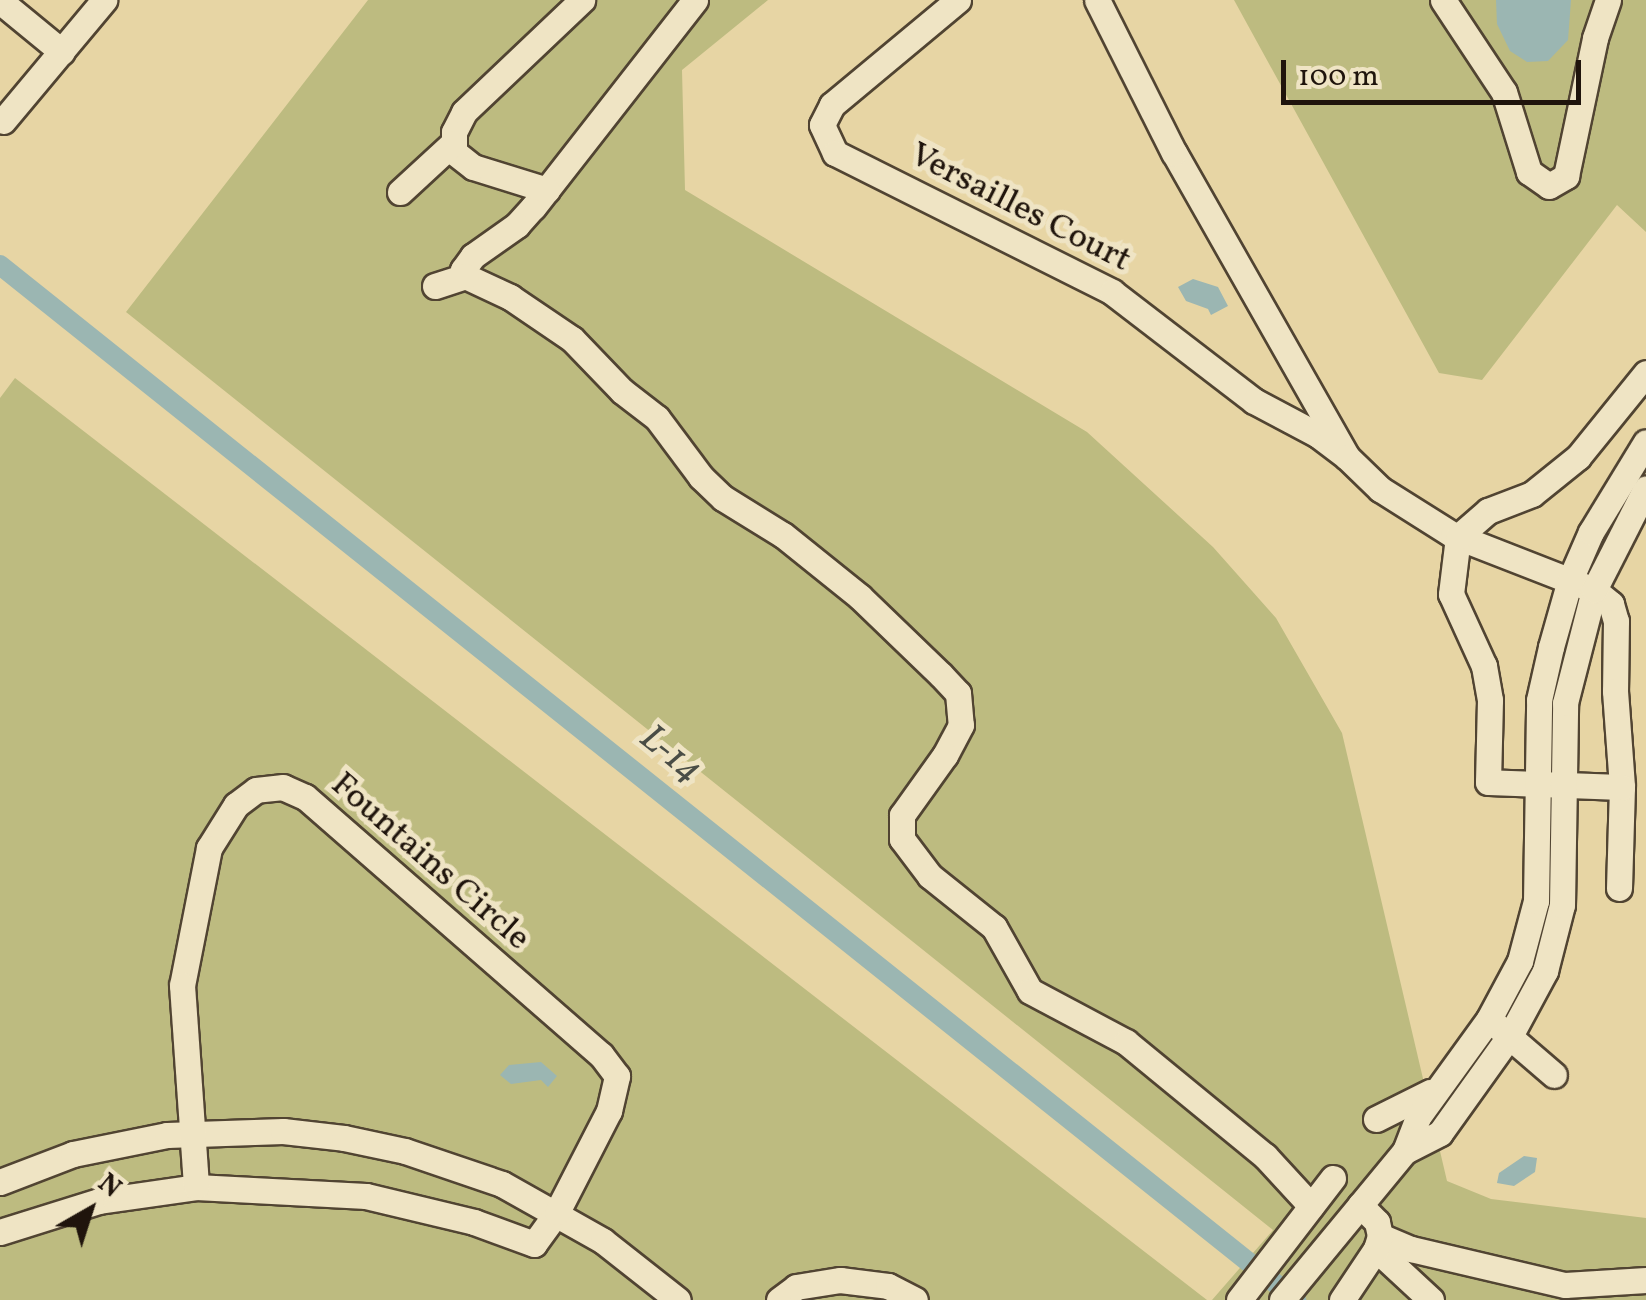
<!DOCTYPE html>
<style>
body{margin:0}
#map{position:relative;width:1646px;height:1300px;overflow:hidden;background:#e7d5a4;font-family:Vollkorn,serif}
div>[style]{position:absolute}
.green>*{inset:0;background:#bdbb80}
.water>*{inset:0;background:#9bb6b2}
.canal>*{height:20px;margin:-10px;padding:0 10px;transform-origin:10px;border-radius:10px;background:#9bb6b2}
.roads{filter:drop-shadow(2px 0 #514432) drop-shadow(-2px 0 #514432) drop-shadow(0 2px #514432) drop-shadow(0 -2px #514432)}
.minor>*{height:25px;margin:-12.5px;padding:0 12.5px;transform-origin:12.5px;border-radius:12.5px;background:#efe4c4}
span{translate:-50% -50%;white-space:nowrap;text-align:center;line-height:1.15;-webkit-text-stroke:10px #efe4c4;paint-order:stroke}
.street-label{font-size:35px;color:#1f140c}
.water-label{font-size:38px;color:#4a4d46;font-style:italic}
.north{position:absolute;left:40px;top:1160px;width:100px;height:100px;-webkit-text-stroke:8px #efe4c4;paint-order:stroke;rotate:39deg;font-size:28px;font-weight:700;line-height:40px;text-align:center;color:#1f140c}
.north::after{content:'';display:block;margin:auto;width:35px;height:45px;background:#1f140c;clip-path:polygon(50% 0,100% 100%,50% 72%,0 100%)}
.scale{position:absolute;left:1281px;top:60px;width:300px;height:45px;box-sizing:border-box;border:5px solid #1f140c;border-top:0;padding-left:12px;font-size:30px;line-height:35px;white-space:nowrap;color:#1f140c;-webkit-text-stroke:8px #efe4c4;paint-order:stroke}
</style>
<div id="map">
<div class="green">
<div style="clip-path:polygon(368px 0,768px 0,682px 70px,685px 190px,1087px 432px,1213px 547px,1276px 618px,1342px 733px,1447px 1181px,1491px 1199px,1646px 1218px,1646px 1300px,1212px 1300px,1273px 1230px,126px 312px)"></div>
<div style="clip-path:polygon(1234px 0,1646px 0,1646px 232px,1617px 205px,1482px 380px,1439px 373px)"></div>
<div style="clip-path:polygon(15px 378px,1207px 1300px,0 1300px,0 398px)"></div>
</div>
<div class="water">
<div style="clip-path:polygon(1496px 0,1571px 0,1568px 40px,1548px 61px,1527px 62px,1510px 51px,1497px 24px)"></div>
<div style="clip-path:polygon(1193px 279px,1218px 287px,1228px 306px,1211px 315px,1208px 309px,1186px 301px,1178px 287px)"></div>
<div style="clip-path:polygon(541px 1062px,557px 1076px,548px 1087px,541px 1080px,511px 1084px,500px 1075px,509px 1065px)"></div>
<div style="clip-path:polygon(1524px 1156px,1537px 1158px,1535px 1172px,1514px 1186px,1497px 1183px,1499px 1173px)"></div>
</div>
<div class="canal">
<div style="left:0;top:265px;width:1659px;rotate:38.61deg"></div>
</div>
<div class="roads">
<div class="minor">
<div style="left:695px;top:0;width:263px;rotate:128deg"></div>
<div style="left:533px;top:207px;width:24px;rotate:132deg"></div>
<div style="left:517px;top:225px;width:54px;rotate:144.8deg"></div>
<div style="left:473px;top:256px;width:17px;rotate:126deg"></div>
<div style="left:463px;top:270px;width:6px;rotate:72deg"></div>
<div style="left:465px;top:276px;width:50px;rotate:25deg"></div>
<div style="left:510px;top:297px;width:75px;rotate:34.1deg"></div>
<div style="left:572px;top:339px;width:72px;rotate:46.1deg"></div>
<div style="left:622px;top:391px;width:44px;rotate:37.6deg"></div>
<div style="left:657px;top:418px;width:74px;rotate:53.3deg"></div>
<div style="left:701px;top:477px;width:30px;rotate:44deg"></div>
<div style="left:723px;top:498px;width:70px;rotate:31.7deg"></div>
<div style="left:783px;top:535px;width:99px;rotate:38.8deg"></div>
<div style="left:860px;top:597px;width:112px;rotate:43.9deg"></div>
<div style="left:941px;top:675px;width:25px;rotate:47deg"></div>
<div style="left:958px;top:693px;width:32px;rotate:85deg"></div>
<div style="left:961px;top:725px;width:34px;rotate:118deg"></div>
<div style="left:945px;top:755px;width:74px;rotate:125.6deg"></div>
<div style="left:902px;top:815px;width:24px;rotate:90deg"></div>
<div style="left:902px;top:839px;width:46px;rotate:52.9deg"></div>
<div style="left:930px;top:876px;width:82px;rotate:38.6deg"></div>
<div style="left:994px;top:927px;width:73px;rotate:60.6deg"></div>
<div style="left:1030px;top:991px;width:109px;rotate:28deg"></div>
<div style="left:1126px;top:1042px;width:180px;rotate:39.4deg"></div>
<div style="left:1265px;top:1156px;width:68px;rotate:47.4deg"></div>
<div style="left:958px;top:0;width:164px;rotate:140.2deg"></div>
<div style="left:832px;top:105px;width:22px;rotate:117deg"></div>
<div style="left:822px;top:125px;width:31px;rotate:65deg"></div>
<div style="left:835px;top:153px;width:310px;rotate:26.6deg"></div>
<div style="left:1112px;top:292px;width:179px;rotate:37.5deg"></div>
<div style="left:1254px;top:401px;width:72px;rotate:28deg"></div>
<div style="left:1318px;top:435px;width:36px;rotate:37deg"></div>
<div style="left:1347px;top:457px;width:350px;rotate:-119.6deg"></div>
<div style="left:1174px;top:153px;width:171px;rotate:-116.7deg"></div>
<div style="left:1443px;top:0;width:110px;rotate:56.5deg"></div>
<div style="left:1504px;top:92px;width:84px;rotate:72.6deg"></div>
<div style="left:1529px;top:172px;width:24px;rotate:35deg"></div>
<div style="left:1549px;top:186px;width:20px;rotate:-30deg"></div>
<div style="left:1566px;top:176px;width:141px;rotate:-78.1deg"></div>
<div style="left:1595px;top:38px;width:40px;rotate:-71.1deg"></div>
<div style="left:0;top:1px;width:80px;rotate:39.4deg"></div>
<div style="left:3px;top:121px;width:158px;rotate:-50.1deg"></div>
<div style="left:547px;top:190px;width:77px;rotate:-162.7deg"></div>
<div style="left:473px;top:167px;width:24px;rotate:-142deg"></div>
<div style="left:454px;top:152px;width:20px;rotate:-90deg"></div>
<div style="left:454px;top:132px;width:22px;rotate:-63deg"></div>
<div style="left:464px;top:112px;width:163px;rotate:-43.5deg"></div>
<div style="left:400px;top:192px;width:71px;rotate:-42.7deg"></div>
<div style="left:435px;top:286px;width:32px;rotate:-18deg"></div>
<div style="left:1347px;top:457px;width:46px;rotate:44.1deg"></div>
<div style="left:1380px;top:489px;width:86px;rotate:32.2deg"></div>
<div style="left:1453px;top:535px;width:151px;rotate:21.3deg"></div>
<div style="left:1594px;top:590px;width:22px;rotate:39deg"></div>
<div style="left:1611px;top:604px;width:18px;rotate:74deg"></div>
<div style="left:1616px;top:621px;width:70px;rotate:90.8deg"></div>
<div style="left:1615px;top:691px;width:96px;rotate:85.8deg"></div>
<div style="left:1619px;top:888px;width:101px;rotate:-88.3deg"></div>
<div style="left:1622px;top:787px;width:134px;rotate:-177.9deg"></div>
<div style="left:1488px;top:782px;width:82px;rotate:-88.6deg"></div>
<div style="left:1490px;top:700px;width:35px;rotate:-100deg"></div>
<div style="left:1484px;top:666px;width:79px;rotate:-114.6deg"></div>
<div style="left:1451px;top:594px;width:57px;rotate:-83deg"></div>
<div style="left:1458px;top:537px;width:40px;rotate:-41deg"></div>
<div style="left:1488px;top:511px;width:47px;rotate:-21.1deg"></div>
<div style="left:1532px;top:494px;width:59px;rotate:-38.8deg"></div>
<div style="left:1578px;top:457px;width:108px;rotate:-51deg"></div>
<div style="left:1497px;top:1026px;width:75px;rotate:40.7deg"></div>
<div style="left:1376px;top:1119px;width:60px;rotate:-26.6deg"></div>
<div style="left:1405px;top:1151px;width:39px;rotate:-27deg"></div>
<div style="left:1440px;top:1133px;width:122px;rotate:-54.4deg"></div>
<div style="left:1511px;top:1034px;width:72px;rotate:-61.6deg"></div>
<div style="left:1545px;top:971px;width:68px;rotate:-75.6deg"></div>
<div style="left:1562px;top:905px;width:202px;rotate:-89.1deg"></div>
<div style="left:1565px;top:703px;width:117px;rotate:-75.6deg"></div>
<div style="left:1594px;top:590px;width:114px;rotate:-63deg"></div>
<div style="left:0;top:1182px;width:78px;rotate:-21deg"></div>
<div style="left:73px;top:1154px;width:96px;rotate:-11.4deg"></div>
<div style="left:167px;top:1135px;width:116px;rotate:-2deg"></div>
<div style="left:283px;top:1131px;width:61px;rotate:6.5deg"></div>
<div style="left:344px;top:1138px;width:62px;rotate:12deg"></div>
<div style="left:405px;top:1151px;width:102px;rotate:18.8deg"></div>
<div style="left:502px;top:1184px;width:116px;rotate:29.4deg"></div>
<div style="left:603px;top:1241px;width:95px;rotate:38.2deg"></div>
<div style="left:0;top:1232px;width:104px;rotate:-17.4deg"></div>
<div style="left:99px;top:1201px;width:98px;rotate:-8.2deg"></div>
<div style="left:196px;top:1187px;width:170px;rotate:3deg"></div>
<div style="left:366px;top:1196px;width:111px;rotate:13.5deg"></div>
<div style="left:474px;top:1222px;width:64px;rotate:20.1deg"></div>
<div style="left:534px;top:1244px;width:39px;rotate:-54deg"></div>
<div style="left:557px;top:1212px;width:114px;rotate:-62.8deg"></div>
<div style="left:609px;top:1111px;width:36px;rotate:-77deg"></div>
<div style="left:617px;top:1076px;width:26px;rotate:-127deg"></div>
<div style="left:601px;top:1055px;width:393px;rotate:-138.9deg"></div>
<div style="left:305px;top:797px;width:24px;rotate:-156deg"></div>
<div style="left:283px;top:787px;width:27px;rotate:174deg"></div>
<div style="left:256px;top:790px;width:25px;rotate:143deg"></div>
<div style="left:236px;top:805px;width:51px;rotate:122.1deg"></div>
<div style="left:209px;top:848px;width:140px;rotate:101.1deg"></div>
<div style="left:182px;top:985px;width:202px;rotate:86deg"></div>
<div style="left:1380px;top:1236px;width:34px;rotate:23deg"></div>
<div style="left:1411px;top:1249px;width:158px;rotate:13.2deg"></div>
<div style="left:1565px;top:1285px;width:81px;rotate:-3.5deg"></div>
<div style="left:1376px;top:1249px;width:75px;rotate:42.8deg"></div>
<div style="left:779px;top:1300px;width:21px;rotate:-37deg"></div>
<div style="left:796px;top:1287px;width:45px;rotate:-9deg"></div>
<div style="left:840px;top:1280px;width:48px;rotate:7.1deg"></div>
<div style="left:888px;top:1286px;width:30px;rotate:27deg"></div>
<div style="left:1239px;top:1300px;width:154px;rotate:-52.4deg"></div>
<div style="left:1282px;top:1300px;width:193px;rotate:-50.5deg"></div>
<div style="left:1405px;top:1151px;width:36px;rotate:-69deg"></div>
<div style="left:1418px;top:1117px;width:121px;rotate:-54.1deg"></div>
<div style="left:1489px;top:1019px;width:66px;rotate:-61.9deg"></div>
<div style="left:1520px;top:961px;width:62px;rotate:-75.1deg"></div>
<div style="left:1536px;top:901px;width:201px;rotate:-89.1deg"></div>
<div style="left:1539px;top:700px;width:54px;rotate:-77.2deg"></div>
<div style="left:1551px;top:647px;width:70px;rotate:-74.2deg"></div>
<div style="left:1570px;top:580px;width:52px;rotate:-66.4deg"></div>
<div style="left:1591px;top:532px;width:105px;rotate:-58.6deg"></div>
<div style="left:1342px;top:1300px;width:61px;rotate:-56.3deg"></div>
<div style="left:1376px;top:1249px;width:14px;rotate:-73deg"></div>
<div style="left:1380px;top:1236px;width:14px;rotate:-102deg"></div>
<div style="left:1377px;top:1222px;width:24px;rotate:-135deg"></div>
</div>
</div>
<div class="street-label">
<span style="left:1020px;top:208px;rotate:27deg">Versailles Court</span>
<span style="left:430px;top:862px;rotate:41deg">Fountains Circle</span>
</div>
<div class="water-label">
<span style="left:670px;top:755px;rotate:39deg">L-14</span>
</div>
<div class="north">N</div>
<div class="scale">100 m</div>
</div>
